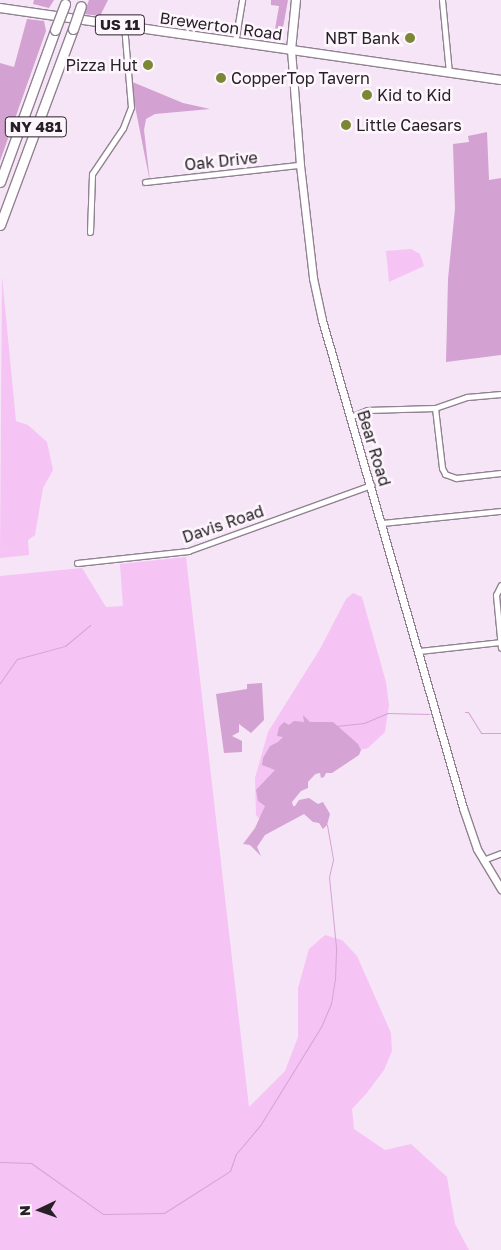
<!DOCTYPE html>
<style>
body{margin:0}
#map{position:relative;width:501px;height:1250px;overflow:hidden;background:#f6e5f6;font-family:"Golos Text",sans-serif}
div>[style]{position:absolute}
.green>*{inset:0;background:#f6c3f5}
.forest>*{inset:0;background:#d3a1d2}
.water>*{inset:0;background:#d5a3d4}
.stream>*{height:1px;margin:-0.5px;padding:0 0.5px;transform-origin:0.5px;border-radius:0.5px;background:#d5a3d4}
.roads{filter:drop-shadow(1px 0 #918291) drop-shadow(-1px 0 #918291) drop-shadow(0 1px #918291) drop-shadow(0 -1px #918291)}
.minor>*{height:5px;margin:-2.5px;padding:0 2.5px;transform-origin:2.5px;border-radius:2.5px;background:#fff}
.secondary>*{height:7px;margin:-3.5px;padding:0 3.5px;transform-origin:3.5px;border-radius:3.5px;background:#fff}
.primary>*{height:8px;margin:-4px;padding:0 4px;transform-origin:4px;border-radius:4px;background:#fff}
.motorway>*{height:9px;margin:-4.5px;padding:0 4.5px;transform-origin:4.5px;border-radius:4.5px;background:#fff}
.bridges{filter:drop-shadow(1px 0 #918291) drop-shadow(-1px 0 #918291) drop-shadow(0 1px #918291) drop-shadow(0 -1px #918291)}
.motorway-bridge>*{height:9px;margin:-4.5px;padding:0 4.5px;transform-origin:4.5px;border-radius:4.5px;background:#fff}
.dots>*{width:14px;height:14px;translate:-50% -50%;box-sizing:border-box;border:2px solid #fdf6fd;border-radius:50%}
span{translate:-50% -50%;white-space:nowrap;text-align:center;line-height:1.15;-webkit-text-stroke:5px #fdf6fd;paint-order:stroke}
.shield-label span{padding:1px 4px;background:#fdf6fd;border:1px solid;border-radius:4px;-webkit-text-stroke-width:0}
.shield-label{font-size:15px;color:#272127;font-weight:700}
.street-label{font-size:16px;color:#272127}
.poi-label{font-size:16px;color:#272127}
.right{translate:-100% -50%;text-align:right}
.left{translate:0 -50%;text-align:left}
.north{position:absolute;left:15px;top:1185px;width:50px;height:50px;-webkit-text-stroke:4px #fdf6fd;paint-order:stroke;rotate:267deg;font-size:14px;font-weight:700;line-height:20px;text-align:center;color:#272127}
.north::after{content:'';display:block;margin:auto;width:18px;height:22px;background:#272127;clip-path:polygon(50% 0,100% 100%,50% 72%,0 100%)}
</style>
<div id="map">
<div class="green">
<div style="clip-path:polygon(411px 249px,420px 254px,424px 266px,389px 282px,386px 251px)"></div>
<div style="clip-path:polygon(2px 276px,16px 421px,28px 425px,47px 442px,53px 470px,43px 488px,35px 535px,28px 540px,29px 555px,0 558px)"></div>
<div style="clip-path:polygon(186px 557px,249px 1107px,285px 1071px,298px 1037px,298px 988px,309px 949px,325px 935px,342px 940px,357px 956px,391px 1033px,392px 1051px,384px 1070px,366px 1094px,352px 1109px,354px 1129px,385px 1150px,411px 1144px,447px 1177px,455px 1224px,469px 1250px,0 1250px,0 576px,82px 568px,106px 607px,123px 606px,120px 564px)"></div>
<div style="clip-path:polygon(353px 593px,362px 597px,386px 682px,389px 705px,385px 732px,368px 748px,343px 754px,323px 768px,262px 822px,256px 815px,255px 778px,268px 732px,320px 649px,346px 599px)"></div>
</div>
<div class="forest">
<div style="clip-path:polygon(34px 0,54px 0,49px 8px,33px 4px)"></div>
<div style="clip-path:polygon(89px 0,108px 0,100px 16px,84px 14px)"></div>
<div style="clip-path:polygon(271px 0,288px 0,281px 39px,273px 41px,279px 6px,271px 5px)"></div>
<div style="clip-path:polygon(27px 19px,44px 21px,46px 31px,0 161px,0 63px,14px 67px)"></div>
<div style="clip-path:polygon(130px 81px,183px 103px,210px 109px,155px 114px,146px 119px,144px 130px,150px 182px)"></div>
<div style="clip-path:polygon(487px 132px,489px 180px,501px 178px,501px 355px,446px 362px,448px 279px,455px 209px,453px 144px,469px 142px,468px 136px)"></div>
<div style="clip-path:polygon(262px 683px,264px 720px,251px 733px,239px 724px,239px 732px,232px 736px,242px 741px,242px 752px,224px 753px,216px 694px,247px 689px,247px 684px)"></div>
</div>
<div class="water">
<div style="clip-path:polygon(303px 715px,310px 722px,333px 722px,358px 744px,361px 750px,359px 755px,332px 773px,326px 773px,324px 777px,321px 778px,320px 773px,315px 774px,308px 782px,308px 788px,301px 791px,292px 802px,293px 806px,295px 806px,299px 800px,309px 798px,318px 804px,323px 802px,330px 814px,327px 825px,323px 829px,319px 823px,313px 822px,304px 814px,265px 835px,257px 847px,261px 856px,250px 845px,243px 844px,255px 828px,265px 806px,258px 801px,256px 790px,275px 770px,262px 765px,263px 758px,270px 746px,278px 742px,283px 737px,277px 736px,279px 727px,284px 722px,289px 725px,294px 721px,304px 722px)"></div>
</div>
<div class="stream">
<div style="left:0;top:683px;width:29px;rotate:-55deg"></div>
<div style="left:17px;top:659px;width:50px;rotate:-15.2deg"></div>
<div style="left:65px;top:646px;width:33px;rotate:-40deg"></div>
<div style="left:465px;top:712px;width:3px"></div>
<div style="left:468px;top:712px;width:25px;rotate:58deg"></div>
<div style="left:481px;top:733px;width:20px"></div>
<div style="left:336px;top:726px;width:28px;rotate:-6deg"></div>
<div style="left:364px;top:723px;width:25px;rotate:-23deg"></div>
<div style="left:387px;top:713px;width:42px;rotate:1.4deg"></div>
<div style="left:0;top:1162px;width:31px;rotate:2deg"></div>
<div style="left:31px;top:1163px;width:88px;rotate:35.3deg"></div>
<div style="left:103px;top:1214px;width:61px;rotate:-0.9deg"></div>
<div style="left:164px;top:1213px;width:78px;rotate:-32.5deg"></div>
<div style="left:230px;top:1171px;width:18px;rotate:-71deg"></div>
<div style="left:236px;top:1154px;width:39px;rotate:-50deg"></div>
<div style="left:261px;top:1124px;width:114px;rotate:-58.3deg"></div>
<div style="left:321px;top:1027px;width:25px;rotate:-67deg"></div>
<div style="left:331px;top:1004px;width:24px;rotate:-81deg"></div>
<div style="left:335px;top:980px;width:33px;rotate:-88deg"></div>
<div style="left:336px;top:947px;width:70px;rotate:-95.7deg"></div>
<div style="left:329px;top:877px;width:18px;rotate:-77deg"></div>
<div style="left:333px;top:859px;width:35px;rotate:-100deg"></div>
</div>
<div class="roads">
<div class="minor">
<div style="left:442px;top:0;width:73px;rotate:84.5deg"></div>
<div style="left:235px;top:42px;width:43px;rotate:-80.5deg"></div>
<div style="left:145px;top:182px;width:156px;rotate:-6.3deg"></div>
<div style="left:90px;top:232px;width:58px;rotate:-88deg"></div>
<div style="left:92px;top:174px;width:55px;rotate:-56deg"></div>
<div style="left:123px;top:128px;width:22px;rotate:-69deg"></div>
<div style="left:131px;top:107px;width:81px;rotate:-94.9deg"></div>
<div style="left:435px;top:408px;width:60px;rotate:83.3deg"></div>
<div style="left:442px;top:468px;width:7px;rotate:63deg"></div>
<div style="left:445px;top:474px;width:12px;rotate:20deg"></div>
<div style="left:456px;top:478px;width:45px;rotate:-6.3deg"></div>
<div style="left:350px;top:417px;width:18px;rotate:-22deg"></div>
<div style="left:367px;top:410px;width:68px;rotate:-1.7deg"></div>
<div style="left:435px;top:408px;width:34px;rotate:-19deg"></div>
<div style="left:467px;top:397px;width:34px;rotate:-5deg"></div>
<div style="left:382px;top:523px;width:120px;rotate:-5.8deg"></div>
<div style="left:77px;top:563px;width:112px;rotate:-6.2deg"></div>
<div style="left:188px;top:551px;width:195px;rotate:-19.8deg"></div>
<div style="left:501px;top:585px;width:11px;rotate:117deg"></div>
<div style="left:496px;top:595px;width:53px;rotate:84.6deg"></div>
<div style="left:419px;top:651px;width:81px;rotate:-6.3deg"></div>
<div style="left:483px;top:860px;width:19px;rotate:-21deg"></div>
</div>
<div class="secondary">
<div style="left:291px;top:50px;width:115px;rotate:85.5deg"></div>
<div style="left:300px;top:165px;width:114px;rotate:83.4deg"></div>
<div style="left:313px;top:278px;width:43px;rotate:77.9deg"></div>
<div style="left:322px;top:320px;width:508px;rotate:73.88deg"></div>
<div style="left:463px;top:808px;width:43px;rotate:71.1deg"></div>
<div style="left:477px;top:849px;width:47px;rotate:59deg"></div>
</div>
<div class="primary">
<div style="left:0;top:8px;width:506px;rotate:8.18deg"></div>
<div style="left:291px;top:50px;width:50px;rotate:-84.3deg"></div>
</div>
<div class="motorway">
<div style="left:0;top:182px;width:162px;rotate:-70.1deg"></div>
<div style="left:0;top:225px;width:209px;rotate:-69.6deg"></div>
</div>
</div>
<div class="bridges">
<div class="motorway-bridge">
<div style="left:73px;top:29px;width:24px;rotate:-71deg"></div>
<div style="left:55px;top:30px;width:28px;rotate:-69deg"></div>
</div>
</div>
<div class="dots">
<div style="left:410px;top:38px;background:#7b8735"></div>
<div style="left:148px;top:65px;background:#7b8735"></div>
<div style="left:221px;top:78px;background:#7b8735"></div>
<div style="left:367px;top:95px;background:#7b8735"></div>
<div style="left:346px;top:125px;background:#7b8735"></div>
</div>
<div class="shield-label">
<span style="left:120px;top:25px">US 11</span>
<span style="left:36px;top:127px">NY 481</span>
</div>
<div class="street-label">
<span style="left:221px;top:26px;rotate:8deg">Brewerton Road</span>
<span style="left:221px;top:161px;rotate:-6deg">Oak Drive</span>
<span style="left:374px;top:448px;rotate:73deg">Bear Road</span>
<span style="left:223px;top:524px;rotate:-19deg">Davis Road</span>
</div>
<div class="poi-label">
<span class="right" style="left:400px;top:38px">NBT Bank</span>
<span class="right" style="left:138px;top:65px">Pizza Hut</span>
<span class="left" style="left:231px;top:78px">CopperTop Tavern</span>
<span class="left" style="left:377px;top:95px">Kid to Kid</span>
<span class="left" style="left:356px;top:125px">Little Caesars</span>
</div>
<div class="north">N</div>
</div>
